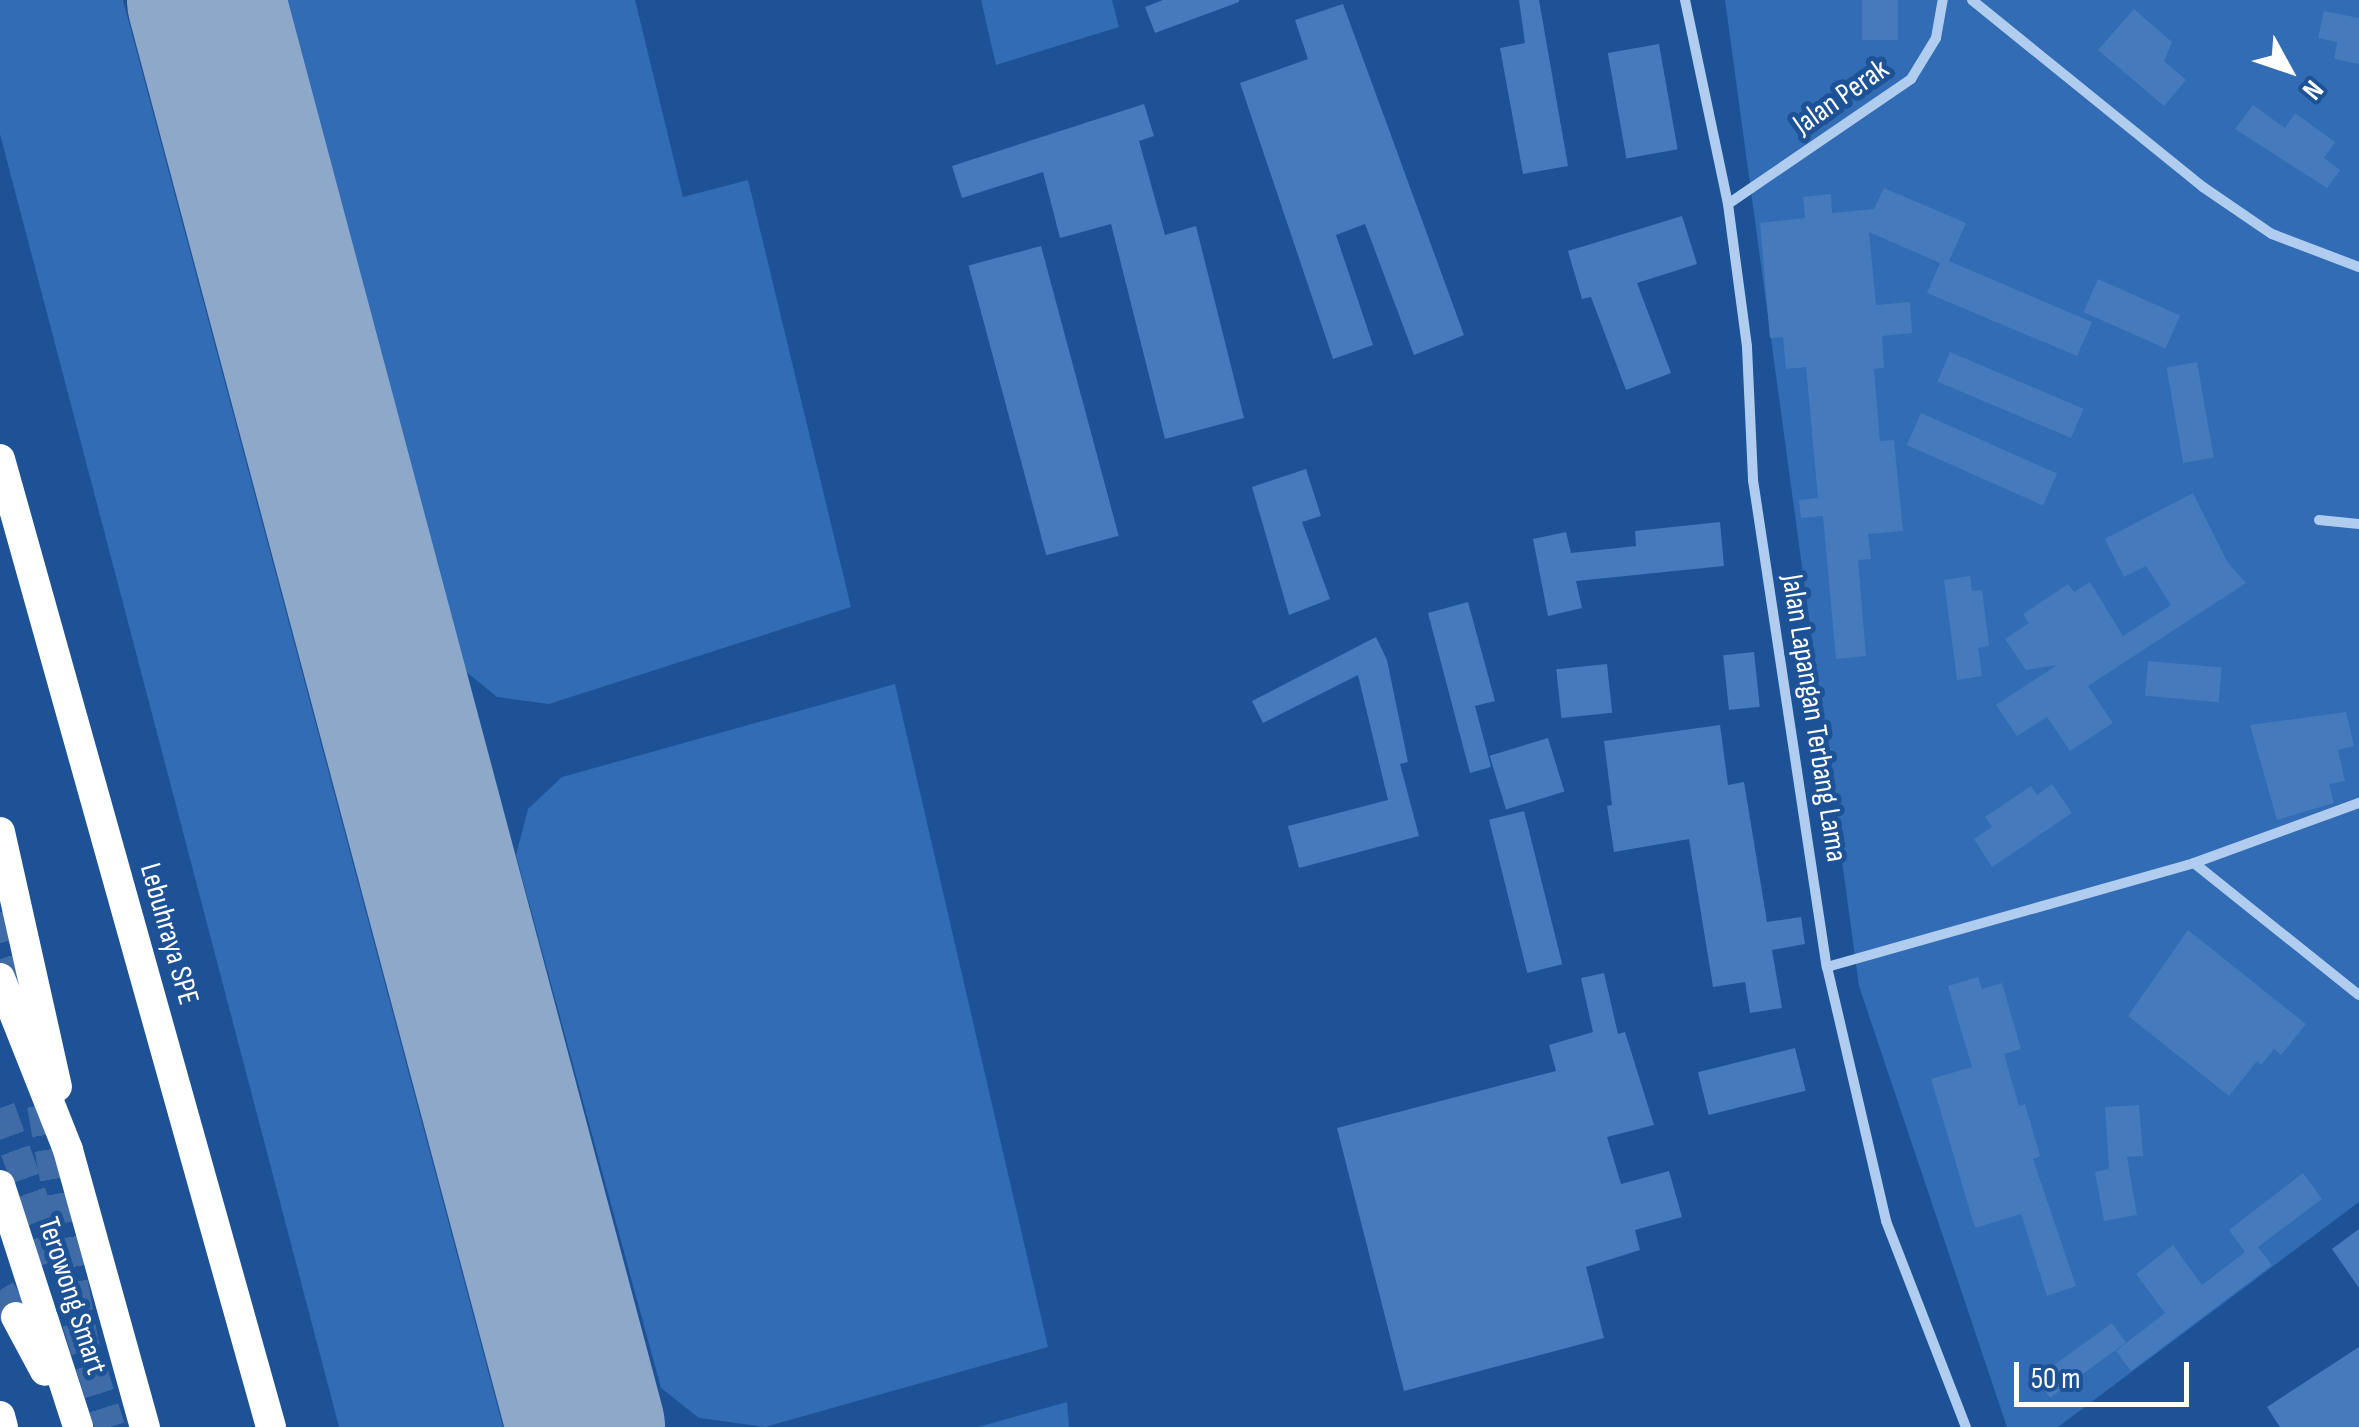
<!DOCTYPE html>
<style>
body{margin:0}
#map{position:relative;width:2359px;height:1427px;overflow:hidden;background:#1d5296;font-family:"Sofia Sans Condensed",sans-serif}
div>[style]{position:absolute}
.green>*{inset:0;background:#316cb4}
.runway>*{height:158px;margin:-79px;padding:0 79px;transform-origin:79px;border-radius:79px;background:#8ea8ca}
.building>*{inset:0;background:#457bbc;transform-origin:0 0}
.motorway-tunnel>*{height:30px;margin-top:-15px;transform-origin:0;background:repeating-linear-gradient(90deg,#3f6ca6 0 30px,transparent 0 45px)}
.minor>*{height:10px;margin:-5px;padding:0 5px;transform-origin:5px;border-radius:5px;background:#b0cdef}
.motorway>*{height:30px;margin:-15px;padding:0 15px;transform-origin:15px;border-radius:15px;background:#fff}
span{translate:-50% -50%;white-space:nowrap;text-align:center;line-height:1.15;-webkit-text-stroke:10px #1d5296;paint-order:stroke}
.street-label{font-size:30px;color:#fff}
.north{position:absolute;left:2239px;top:20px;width:100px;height:100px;-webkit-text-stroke:8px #1d5296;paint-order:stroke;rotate:130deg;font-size:28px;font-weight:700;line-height:40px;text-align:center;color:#fff}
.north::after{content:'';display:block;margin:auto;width:35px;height:45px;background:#fff;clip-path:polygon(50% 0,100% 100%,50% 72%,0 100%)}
.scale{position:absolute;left:2014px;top:1362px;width:175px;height:45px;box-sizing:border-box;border:5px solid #fff;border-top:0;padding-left:12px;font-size:30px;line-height:35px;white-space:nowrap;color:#fff;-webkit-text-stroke:8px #1d5296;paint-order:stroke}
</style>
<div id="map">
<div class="green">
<div style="clip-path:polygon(0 0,123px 0,503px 1427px,339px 1427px,0 134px)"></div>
<div style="clip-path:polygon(281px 0,635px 0,683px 197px,748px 180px,851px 607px,549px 704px,497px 697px,459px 666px)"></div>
<div style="clip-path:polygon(981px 0,1112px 0,1119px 27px,996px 65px)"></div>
<div style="clip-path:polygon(1725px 0,2359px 0,2359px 1202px,2058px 1427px,2007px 1427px,1859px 986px)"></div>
<div style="clip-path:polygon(895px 684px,1048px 1347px,765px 1427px,699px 1418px,661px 1388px,516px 855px,528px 809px,562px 777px)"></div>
<div style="clip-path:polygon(1067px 1402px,1069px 1427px,978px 1427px)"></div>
</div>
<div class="runway">
<div style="left:206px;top:0;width:1477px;rotate:75.09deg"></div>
</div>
<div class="building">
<div style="clip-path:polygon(1163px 0,1239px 0,1239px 2px,1155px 33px,1145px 7px)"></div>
<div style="clip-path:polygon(1519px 0,1539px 0,1568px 166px,1523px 174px,1500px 48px,1525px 43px)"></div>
<div style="left:1862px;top:0;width:36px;height:40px"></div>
<div style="clip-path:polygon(1343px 4px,1464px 335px,1414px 355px,1365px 224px,1336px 235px,1373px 345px,1333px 359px,1240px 83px,1308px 59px,1295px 20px)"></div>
<div style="clip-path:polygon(2134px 9px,2172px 42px,2164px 61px,2186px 80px,2164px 106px,2098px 50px)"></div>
<div style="clip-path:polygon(2324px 11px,2359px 18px,2359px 64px,2334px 59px,2337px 42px,2318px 38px)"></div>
<div style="left:1659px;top:44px;width:107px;height:52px;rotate:80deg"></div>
<div style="clip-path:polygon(1144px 104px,1154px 136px,1139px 141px,1165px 235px,1196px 226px,1244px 418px,1165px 439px,1111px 224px,1060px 238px,1043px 172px,962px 198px,952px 166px)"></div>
<div style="clip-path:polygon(2253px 105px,2285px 128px,2295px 113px,2335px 142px,2324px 158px,2340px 170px,2327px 188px,2235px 129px)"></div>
<div style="clip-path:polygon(1884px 188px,1966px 223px,1949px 261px,2092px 322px,2077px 356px,1927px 293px,1940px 263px,1869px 232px,1876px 305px,1910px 302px,1912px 333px,1882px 336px,1884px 368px,1874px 369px,1880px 441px,1894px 440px,1903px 531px,1868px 534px,1871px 559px,1858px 560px,1866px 656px,1836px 659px,1823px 516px,1801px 518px,1799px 500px,1818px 498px,1806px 367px,1786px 369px,1783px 337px,1770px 338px,1760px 223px,1805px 218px,1803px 197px,1831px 194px,1832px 213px,1874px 209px)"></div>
<div style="clip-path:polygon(1682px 216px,1697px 264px,1637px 283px,1671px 373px,1626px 390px,1591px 297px,1582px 299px,1568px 251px)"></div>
<div style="left:1041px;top:246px;width:300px;height:75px;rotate:75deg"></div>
<div style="left:2098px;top:279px;width:90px;height:36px;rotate:24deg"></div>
<div style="left:1950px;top:352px;width:145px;height:32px;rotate:23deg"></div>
<div style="left:2197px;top:362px;width:97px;height:31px;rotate:80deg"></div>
<div style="left:1921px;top:413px;width:149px;height:35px;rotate:24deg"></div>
<div style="clip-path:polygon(1306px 469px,1321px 516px,1302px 522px,1330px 599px,1289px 615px,1252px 487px)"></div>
<div style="clip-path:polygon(2193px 493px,2228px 563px,2246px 583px,2088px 686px,2113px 723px,2070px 751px,2047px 717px,2017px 736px,1996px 705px,2057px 665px,2026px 670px,2005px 639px,2029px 623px,2023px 614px,2068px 584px,2074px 592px,2090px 582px,2123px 636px,2171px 605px,2146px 566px,2124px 577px,2105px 539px)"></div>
<div style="clip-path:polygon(1720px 522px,1724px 566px,1576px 581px,1582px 608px,1548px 616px,1533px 539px,1566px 532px,1571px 553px,1636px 546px,1635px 531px)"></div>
<div style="clip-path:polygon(1970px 576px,1972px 591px,1982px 590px,1989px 646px,1978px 648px,1982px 676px,1957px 680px,1944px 580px)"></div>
<div style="clip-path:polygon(1468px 602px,1495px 701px,1475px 706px,1491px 767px,1470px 773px,1428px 613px)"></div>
<div style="clip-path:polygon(1376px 637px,1387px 660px,1408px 762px,1400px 764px,1419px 836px,1299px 868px,1288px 826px,1388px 800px,1358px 675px,1263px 723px,1252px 701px)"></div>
<div style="left:1754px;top:652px;width:55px;height:31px;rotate:84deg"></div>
<div style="left:2148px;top:661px;width:74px;height:35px;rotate:5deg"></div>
<div style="left:1607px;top:664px;width:49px;height:51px;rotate:84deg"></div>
<div style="clip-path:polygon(2346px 712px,2354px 746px,2338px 750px,2345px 781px,2329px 784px,2334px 803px,2277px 820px,2250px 725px)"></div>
<div style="clip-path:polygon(1720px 725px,1728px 785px,1744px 782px,1767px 922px,1801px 917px,1805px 944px,1772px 950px,1782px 1008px,1750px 1013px,1745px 982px,1713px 987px,1689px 839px,1614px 852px,1607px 806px,1612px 805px,1604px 741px)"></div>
<div style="left:1548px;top:738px;width:56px;height:61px;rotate:73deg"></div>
<div style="clip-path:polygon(2052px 784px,2072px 813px,1992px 867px,1974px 839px,1992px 827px,1985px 817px,2031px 786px,2037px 795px)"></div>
<div style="left:1524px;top:811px;width:158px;height:36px;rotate:76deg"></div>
<div style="clip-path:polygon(2188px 930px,2306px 1024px,2281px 1055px,2274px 1049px,2261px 1065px,2257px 1061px,2229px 1096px,2128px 1016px)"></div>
<div style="clip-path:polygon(1604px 973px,1618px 1034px,1625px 1032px,1654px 1125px,1607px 1137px,1621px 1184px,1669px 1171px,1682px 1217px,1635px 1230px,1640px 1250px,1586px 1267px,1604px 1338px,1404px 1391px,1337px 1128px,1556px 1071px,1549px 1045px,1593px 1032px,1581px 978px)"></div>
<div style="clip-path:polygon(1978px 977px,1982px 989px,2002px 983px,2021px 1049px,2004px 1054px,2019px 1106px,2025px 1104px,2040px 1156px,2033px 1159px,2076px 1286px,2047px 1296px,2021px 1214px,1975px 1228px,1931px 1079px,1972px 1067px,1948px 986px)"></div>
<div style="left:1795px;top:1048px;width:44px;height:100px;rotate:76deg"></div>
<div style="clip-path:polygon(2139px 1105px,2143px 1156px,2127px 1157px,2137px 1215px,2104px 1221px,2095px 1172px,2109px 1169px,2105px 1107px)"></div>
<div style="clip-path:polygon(2303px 1173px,2322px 1199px,2258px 1247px,2272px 1265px,2131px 1371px,2116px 1351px,2165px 1313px,2136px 1274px,2173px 1245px,2202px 1285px,2245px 1252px,2229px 1230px)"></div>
<div style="clip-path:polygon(2359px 1229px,2359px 1288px,2332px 1249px)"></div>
<div style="left:2112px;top:1323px;width:24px;height:94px;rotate:54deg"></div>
<div style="clip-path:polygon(2359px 1347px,2359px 1427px,2280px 1427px,2267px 1407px)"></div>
</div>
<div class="motorway-tunnel">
<div style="left:0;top:912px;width:72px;rotate:73.1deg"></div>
<div style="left:42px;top:1105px;width:238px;rotate:80.1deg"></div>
<div style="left:0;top:1108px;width:162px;rotate:70.1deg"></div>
<div style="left:0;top:1290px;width:31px;rotate:59deg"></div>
<div style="left:77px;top:1322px;width:110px;rotate:72.6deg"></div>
</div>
<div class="minor">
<div style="left:1685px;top:0;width:208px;rotate:78.1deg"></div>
<div style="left:1728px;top:204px;width:144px;rotate:82.4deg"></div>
<div style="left:1747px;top:347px;width:133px;rotate:87.4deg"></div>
<div style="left:1753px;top:480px;width:493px;rotate:81.4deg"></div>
<div style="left:1827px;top:967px;width:261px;rotate:76.9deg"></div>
<div style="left:1886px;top:1221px;width:221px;rotate:68.8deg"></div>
<div style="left:1972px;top:0;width:297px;rotate:39deg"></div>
<div style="left:2203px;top:187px;width:83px;rotate:34.3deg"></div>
<div style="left:2272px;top:234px;width:93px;rotate:20.8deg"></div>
<div style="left:1728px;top:204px;width:222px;rotate:-34.3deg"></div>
<div style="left:1911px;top:79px;width:48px;rotate:-58.6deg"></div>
<div style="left:1936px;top:38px;width:39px;rotate:-80deg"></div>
<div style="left:2319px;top:520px;width:40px;rotate:5.7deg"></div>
<div style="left:2194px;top:863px;width:211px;rotate:38.7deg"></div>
<div style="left:1827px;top:967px;width:381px;rotate:-15.8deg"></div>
<div style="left:2194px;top:863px;width:176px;rotate:-20deg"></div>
</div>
<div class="motorway">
<div style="left:0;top:459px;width:1005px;rotate:74.36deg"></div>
<div style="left:0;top:832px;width:261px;rotate:77.4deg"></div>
<div style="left:0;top:978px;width:185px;rotate:68.4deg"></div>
<div style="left:68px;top:1150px;width:288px;rotate:74.5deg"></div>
<div style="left:0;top:1185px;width:254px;rotate:72.1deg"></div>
<div style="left:16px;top:1317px;width:61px;rotate:61.8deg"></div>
<div style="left:0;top:1416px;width:11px;rotate:75deg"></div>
</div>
<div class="street-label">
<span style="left:1841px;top:97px;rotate:-35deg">Jalan Perak</span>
<span style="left:1814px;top:718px;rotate:81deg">Jalan Lapangan Terbang Lama</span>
<span style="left:169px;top:934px;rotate:74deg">Lebuhraya SPE</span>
<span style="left:72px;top:1296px;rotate:72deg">Terowong Smart</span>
</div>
<div class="north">N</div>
<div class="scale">50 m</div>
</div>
